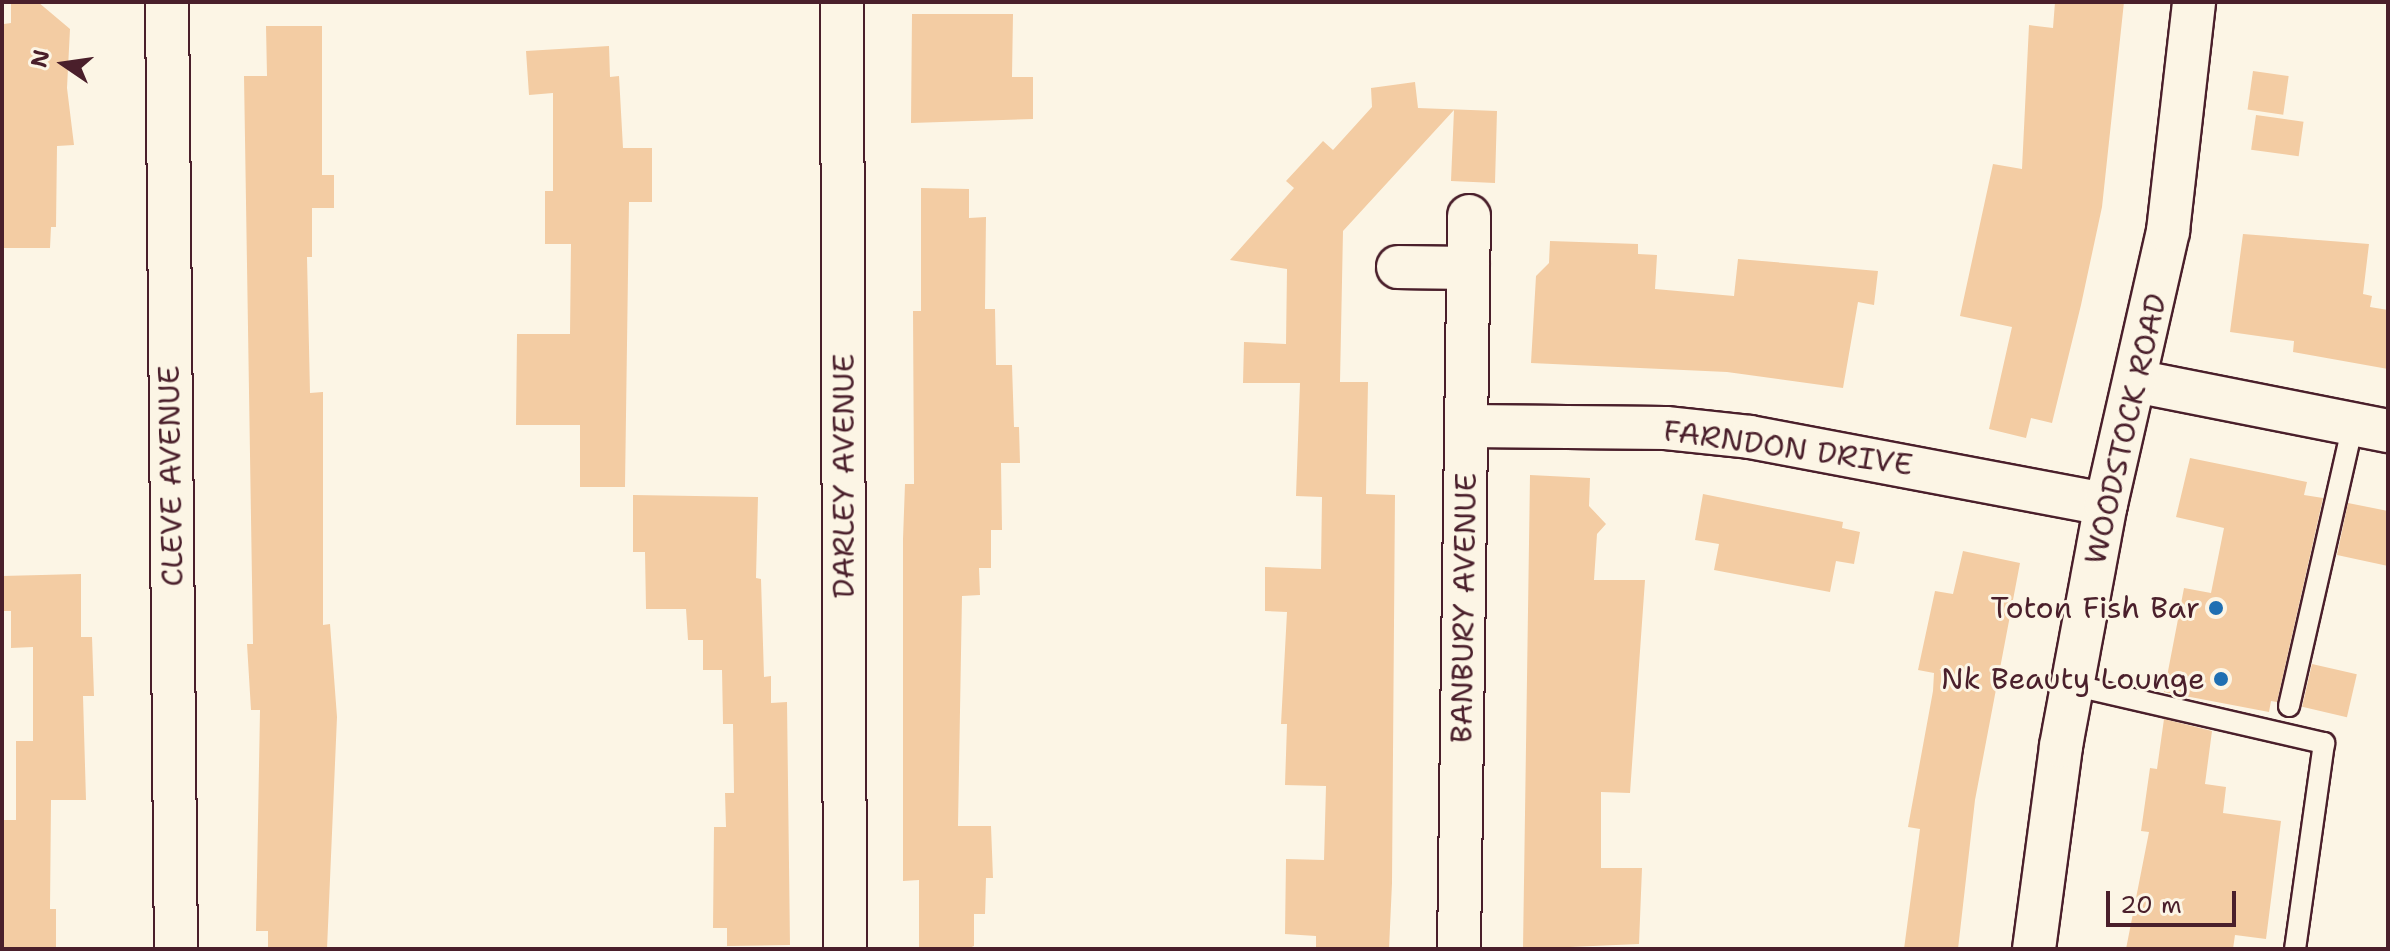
<!DOCTYPE html>
<style>
body{margin:0}
#map{position:relative;width:2390px;height:951px;overflow:hidden;background:#fcf5e5;font-family:"Shantell Sans",sans-serif}
div>[style]{position:absolute}
.building>*{inset:0;background:#f3cca3;transform-origin:0 0}
.roads{filter:drop-shadow(2px 0 #4a1f2b) drop-shadow(-2px 0 #4a1f2b) drop-shadow(0 2px #4a1f2b) drop-shadow(0 -2px #4a1f2b)}
.service>*{height:20px;margin:-10px;padding:0 10px;transform-origin:10px;border-radius:10px;background:#fcf5e5}
.minor>*{height:42px;margin:-21px;padding:0 21px;transform-origin:21px;border-radius:21px;background:#fcf5e5}
.dots>*{width:22px;height:22px;translate:-50% -50%;box-sizing:border-box;border:4px solid #fcf5e5;border-radius:50%}
span{translate:-50% -50%;white-space:nowrap;text-align:center;line-height:1.15;-webkit-text-stroke:6px #fcf5e5;paint-order:stroke}
.street-label{font-size:30px;color:#4a1f2b}
.poi-label{font-size:30px;color:#4a1f2b}
.right{translate:-100% -50%;text-align:right}
.frame{position:absolute;inset:0;border:4px solid #4a1f2b;pointer-events:none}
.north{position:absolute;left:24px;top:24px;width:80px;height:80px;-webkit-text-stroke:6px #fcf5e5;paint-order:stroke;rotate:283deg;font-size:22px;font-weight:700;line-height:32px;text-align:center;color:#4a1f2b}
.north::after{content:'';display:block;margin:auto;width:28px;height:36px;background:#4a1f2b;clip-path:polygon(50% 0,100% 100%,50% 72%,0 100%)}
.scale{position:absolute;left:2106px;top:891px;width:130px;height:36px;box-sizing:border-box;border:4px solid #4a1f2b;border-top:0;padding-left:10px;font-size:24px;line-height:28px;white-space:nowrap;color:#4a1f2b;-webkit-text-stroke:6px #fcf5e5;paint-order:stroke}
</style>
<div id="map">
<div class="building">
<div style="clip-path:polygon(11px 2px,38px 2px,70px 29px,67px 88px,74px 145px,57px 146px,56px 227px,51px 227px,50px 248px,2px 248px,2px 47px,4px 24px,11px 23px)"></div>
<div style="clip-path:polygon(2055px 2px,2124px 2px,2102px 207px,2081px 305px,2052px 423px,2031px 418px,2026px 438px,1989px 429px,2012px 327px,1960px 316px,1993px 164px,2022px 169px,2029px 25px,2053px 28px)"></div>
<div style="clip-path:polygon(912px 14px,1013px 14px,1012px 77px,1033px 77px,1033px 119px,911px 123px)"></div>
<div style="clip-path:polygon(266px 26px,322px 26px,322px 175px,334px 175px,334px 208px,312px 208px,312px 257px,307px 257px,310px 393px,323px 392px,323px 625px,330px 624px,337px 717px,327px 949px,268px 949px,268px 931px,256px 931px,260px 710px,251px 710px,247px 644px,253px 644px,244px 76px,267px 76px)"></div>
<div style="clip-path:polygon(609px 46px,610px 77px,619px 76px,623px 148px,652px 148px,652px 202px,629px 202px,625px 487px,580px 487px,580px 425px,516px 425px,517px 334px,570px 334px,571px 244px,545px 244px,545px 191px,553px 191px,553px 93px,529px 95px,526px 51px)"></div>
<div style="left:2253px;top:71px;width:36px;height:39px;rotate:8deg"></div>
<div style="clip-path:polygon(1415px 82px,1418px 108px,1497px 111px,1495px 183px,1451px 181px,1454px 110px,1343px 231px,1340px 382px,1368px 382px,1366px 494px,1395px 495px,1392px 883px,1389px 949px,1316px 949px,1316px 936px,1285px 934px,1286px 859px,1324px 860px,1326px 786px,1285px 785px,1287px 724px,1281px 724px,1287px 612px,1265px 611px,1265px 567px,1321px 569px,1322px 497px,1296px 496px,1300px 383px,1243px 383px,1244px 342px,1286px 344px,1287px 269px,1230px 260px,1294px 188px,1286px 181px,1323px 141px,1333px 150px,1372px 107px,1371px 88px)"></div>
<div style="left:2256px;top:115px;width:48px;height:35px;rotate:8deg"></div>
<div style="clip-path:polygon(921px 188px,969px 189px,969px 218px,986px 217px,985px 309px,995px 309px,996px 365px,1012px 365px,1014px 427px,1019px 427px,1020px 463px,1001px 463px,1002px 530px,991px 530px,991px 568px,979px 568px,980px 595px,962px 596px,958px 826px,991px 826px,993px 878px,986px 878px,985px 914px,974px 914px,974px 946px,967px 949px,919px 949px,919px 880px,903px 881px,903px 539px,905px 484px,914px 484px,913px 311px,921px 311px)"></div>
<div style="clip-path:polygon(2243px 234px,2369px 244px,2363px 294px,2372px 296px,2370px 307px,2388px 310px,2388px 369px,2293px 352px,2294px 341px,2230px 332px)"></div>
<div style="clip-path:polygon(1550px 241px,1638px 244px,1638px 254px,1657px 255px,1655px 289px,1734px 296px,1738px 259px,1878px 271px,1874px 305px,1858px 302px,1843px 388px,1727px 372px,1531px 363px,1536px 276px,1549px 263px)"></div>
<div style="clip-path:polygon(2190px 458px,2307px 482px,2304px 495px,2323px 498px,2277px 702px,2271px 701px,2269px 712px,2164px 692px,2184px 588px,2211px 593px,2224px 528px,2176px 517px)"></div>
<div style="clip-path:polygon(1530px 475px,1590px 478px,1589px 506px,1606px 524px,1597px 534px,1594px 580px,1645px 580px,1630px 793px,1601px 792px,1601px 868px,1642px 868px,1639px 944px,1523px 949px)"></div>
<div style="clip-path:polygon(1703px 494px,1843px 522px,1842px 528px,1860px 532px,1854px 564px,1836px 561px,1830px 592px,1714px 570px,1719px 544px,1695px 540px)"></div>
<div style="clip-path:polygon(633px 495px,758px 497px,756px 578px,761px 579px,764px 677px,771px 676px,771px 703px,787px 702px,790px 945px,727px 946px,727px 928px,713px 928px,714px 827px,726px 827px,725px 793px,734px 793px,733px 724px,723px 724px,722px 670px,703px 670px,703px 640px,688px 640px,686px 609px,646px 609px,645px 552px,633px 552px)"></div>
<div style="clip-path:polygon(2348px 503px,2388px 511px,2388px 566px,2337px 555px)"></div>
<div style="clip-path:polygon(1963px 551px,2020px 563px,1975px 800px,1958px 949px,1904px 949px,1920px 829px,1908px 827px,1933px 691px,1934px 673px,1918px 670px,1935px 591px,1953px 594px)"></div>
<div style="clip-path:polygon(81px 574px,81px 637px,92px 637px,94px 696px,83px 696px,86px 800px,51px 800px,50px 909px,56px 909px,56px 949px,2px 949px,2px 820px,16px 820px,16px 741px,33px 741px,33px 647px,11px 648px,11px 611px,2px 611px,2px 576px)"></div>
<div style="left:2312px;top:664px;width:46px;height:44px;rotate:13deg"></div>
<div style="clip-path:polygon(2164px 719px,2212px 731px,2205px 784px,2226px 787px,2223px 813px,2281px 821px,2266px 939px,2235px 935px,2233px 949px,2126px 949px,2149px 832px,2141px 831px,2150px 768px,2157px 769px)"></div>
</div>
<div class="roads">
<div class="service">
<div style="left:2072px;top:685px;width:259px;rotate:13deg"></div>
<div style="left:2324px;top:743px;width:208px;rotate:98deg"></div>
<div style="left:2289px;top:706px;width:289px;rotate:-77.2deg"></div>
</div>
<div class="minor">
<div style="left:167px;top:2px;width:947px;rotate:89.46deg"></div>
<div style="left:842px;top:2px;width:947px;rotate:89.82deg"></div>
<div style="left:1398px;top:267px;width:70px;rotate:0.8deg"></div>
<div style="left:2135px;top:381px;width:258px;rotate:11.2deg"></div>
<div style="left:1468px;top:426px;width:198px;rotate:0.6deg"></div>
<div style="left:1666px;top:428px;width:84px;rotate:6.1deg"></div>
<div style="left:1750px;top:437px;width:362px;rotate:10.7deg"></div>
<div style="left:1459px;top:949px;width:733px;rotate:-89.22deg"></div>
<div style="left:2034px;top:949px;width:205px;rotate:-82.4deg"></div>
<div style="left:2061px;top:746px;width:246px;rotate:-79.5deg"></div>
<div style="left:2106px;top:504px;width:280px;rotate:-77.2deg"></div>
<div style="left:2168px;top:231px;width:230px;rotate:-83.5deg"></div>
</div>
</div>
<div class="dots">
<div style="left:2216px;top:608px;background:#1f6fb2"></div>
<div style="left:2221px;top:679px;background:#1f6fb2"></div>
</div>
<div class="street-label">
<span style="left:2126px;top:429px;rotate:-77deg">WOODSTOCK ROAD</span>
<span style="left:1788px;top:448px;rotate:8deg">FARNDON DRIVE</span>
<span style="left:171px;top:476px;rotate:-91deg">CLEVE AVENUE</span>
<span style="left:844px;top:476px;rotate:-90deg">DARLEY AVENUE</span>
<span style="left:1464px;top:608px;rotate:-89deg">BANBURY AVENUE</span>
</div>
<div class="poi-label">
<span class="right" style="left:2200px;top:608px">Toton Fish Bar</span>
<span class="right" style="left:2205px;top:679px">Nk Beauty Lounge</span>
</div>
<div class="frame"></div>
<div class="north">N</div>
<div class="scale">20 m</div>
</div>
